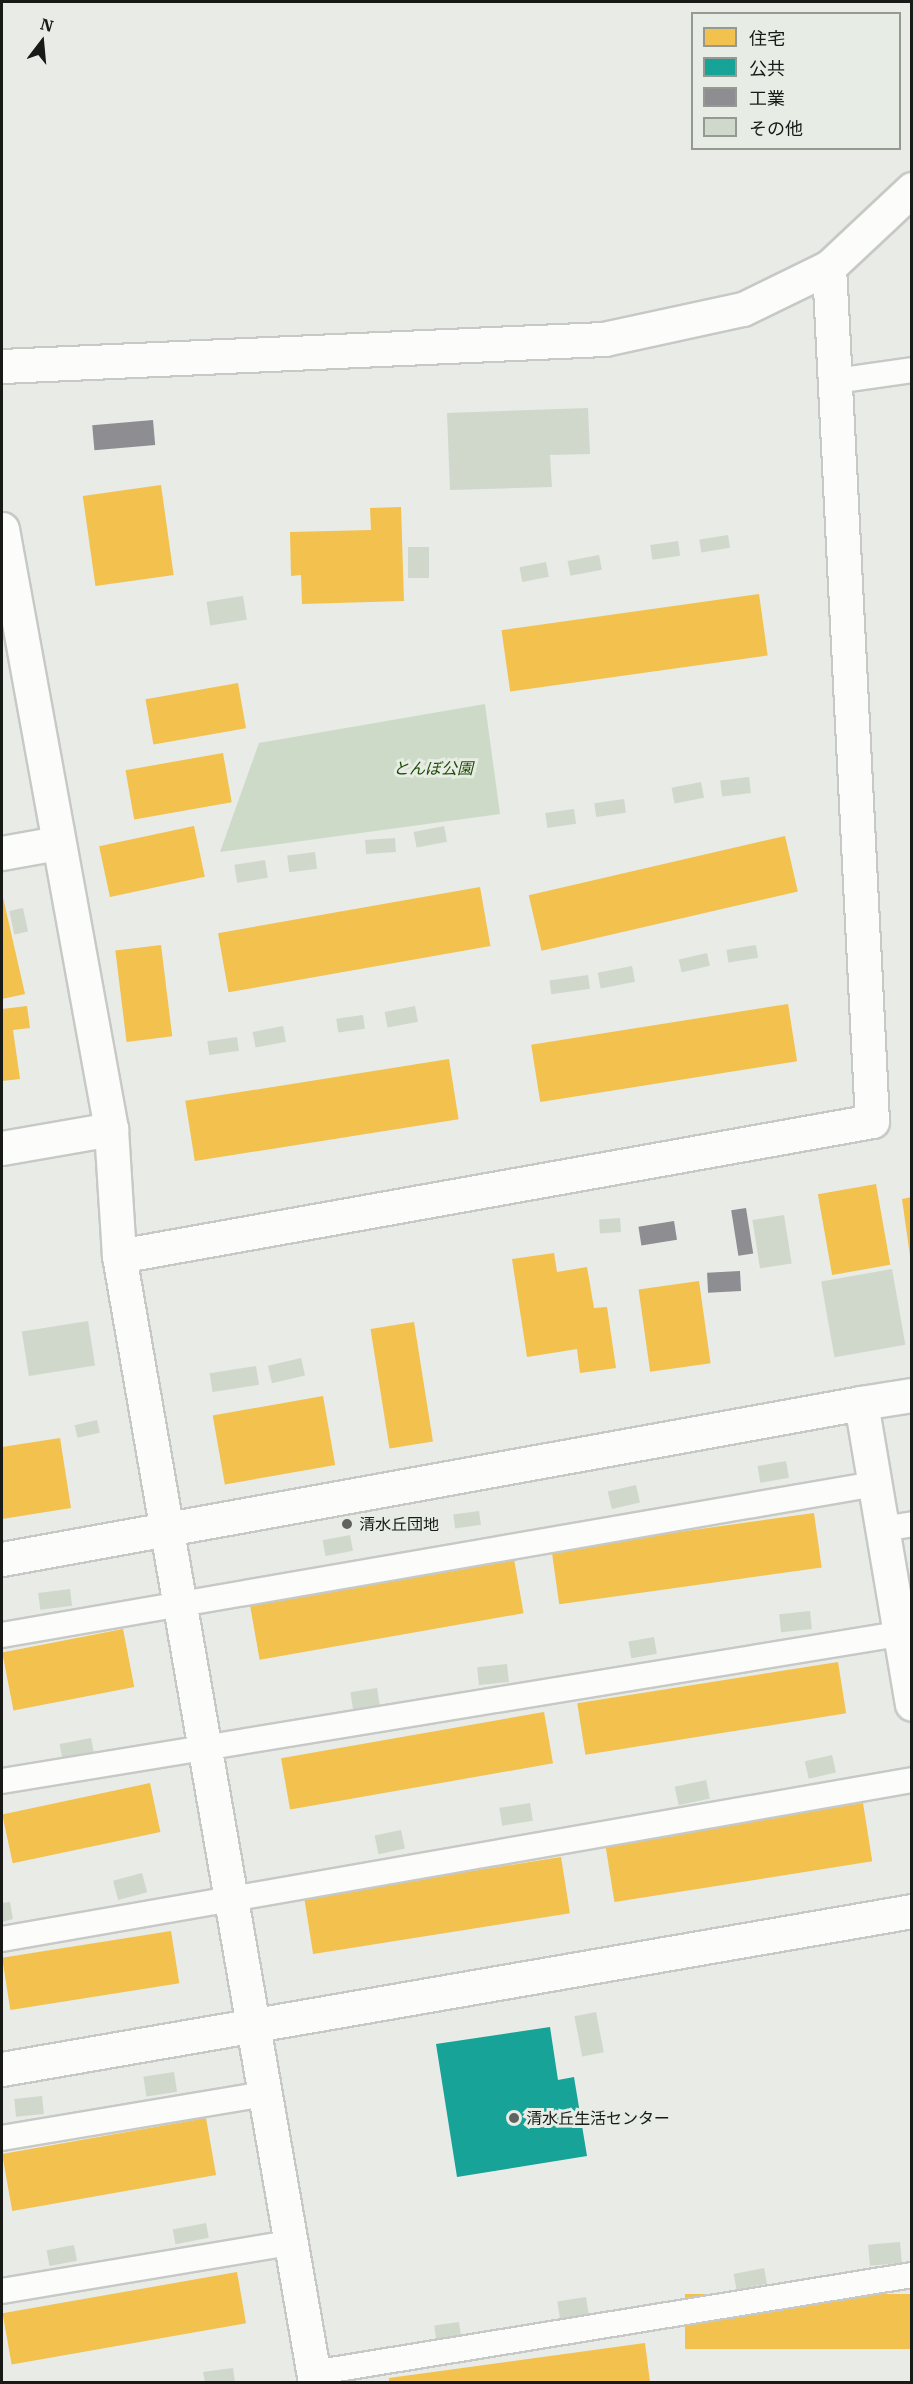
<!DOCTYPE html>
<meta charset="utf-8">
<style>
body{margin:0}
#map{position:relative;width:913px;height:2384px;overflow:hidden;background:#e8ebe6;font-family:"IBM Plex Serif","Noto Sans JP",serif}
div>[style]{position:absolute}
.green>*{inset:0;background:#ccdac7}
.homes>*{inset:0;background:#f2c14e;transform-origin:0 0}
.public>*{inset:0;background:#17a398}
.industry>*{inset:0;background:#8d8d92;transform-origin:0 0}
.building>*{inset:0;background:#d0d8cc;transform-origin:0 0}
.roads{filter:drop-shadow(2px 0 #c7c9c6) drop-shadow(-2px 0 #c7c9c6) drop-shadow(0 2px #c7c9c6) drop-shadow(0 -2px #c7c9c6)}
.service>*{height:24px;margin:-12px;padding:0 12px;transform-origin:12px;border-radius:12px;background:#fcfcfb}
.minor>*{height:33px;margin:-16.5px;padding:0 16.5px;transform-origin:16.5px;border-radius:16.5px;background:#fcfcfb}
.tertiary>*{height:33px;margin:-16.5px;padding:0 16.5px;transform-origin:16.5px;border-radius:16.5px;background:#fcfcfb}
.dots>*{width:16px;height:16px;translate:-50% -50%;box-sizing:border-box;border:3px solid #e7ede4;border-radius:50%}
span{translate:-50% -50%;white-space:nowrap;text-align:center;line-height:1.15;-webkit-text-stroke:6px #e7ede4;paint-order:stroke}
.park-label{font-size:16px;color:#204d06;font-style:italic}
.poi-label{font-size:16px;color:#171a17}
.left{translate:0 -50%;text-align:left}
.frame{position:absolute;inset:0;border:3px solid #171a17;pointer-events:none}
.legend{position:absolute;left:691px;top:12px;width:210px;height:138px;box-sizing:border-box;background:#e7ede4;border:2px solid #949992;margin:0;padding:8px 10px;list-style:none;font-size:18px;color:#171a17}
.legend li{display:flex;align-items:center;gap:12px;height:30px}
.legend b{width:30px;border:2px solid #949992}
.north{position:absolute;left:12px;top:12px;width:60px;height:60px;-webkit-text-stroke:4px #e7ede4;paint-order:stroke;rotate:16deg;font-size:16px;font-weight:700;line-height:24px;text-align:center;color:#171a17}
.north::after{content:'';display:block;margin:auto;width:21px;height:27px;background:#171a17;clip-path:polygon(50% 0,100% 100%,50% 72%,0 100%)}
</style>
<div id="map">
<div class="green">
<div style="clip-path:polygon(485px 704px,500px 814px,220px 852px,259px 743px)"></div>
</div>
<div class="homes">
<div style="left:161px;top:485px;width:91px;height:79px;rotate:82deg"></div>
<div style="clip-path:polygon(401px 507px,404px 601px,302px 604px,301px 575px,291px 576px,290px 532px,371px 530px,370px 508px)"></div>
<div style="left:759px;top:594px;width:62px;height:260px;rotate:82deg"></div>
<div style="left:238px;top:683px;width:46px;height:94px;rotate:80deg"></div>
<div style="left:223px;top:753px;width:50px;height:99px;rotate:80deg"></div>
<div style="left:194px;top:826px;width:52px;height:97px;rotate:78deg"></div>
<div style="left:785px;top:836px;width:57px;height:263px;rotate:77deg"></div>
<div style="left:480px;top:887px;width:60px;height:266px;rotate:80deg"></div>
<div style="clip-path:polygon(2px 893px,25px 994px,2px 999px)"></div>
<div style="left:161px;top:945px;width:92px;height:46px;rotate:83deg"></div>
<div style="left:788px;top:1004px;width:58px;height:260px;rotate:81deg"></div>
<div style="clip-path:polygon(27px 1006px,30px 1028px,13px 1030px,20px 1079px,2px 1081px,2px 1009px)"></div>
<div style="left:449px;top:1059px;width:61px;height:267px;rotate:81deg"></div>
<div style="left:876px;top:1184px;width:82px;height:59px;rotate:80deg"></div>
<div style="clip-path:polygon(912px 1197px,912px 1256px,910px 1256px,902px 1199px)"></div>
<div style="clip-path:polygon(554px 1253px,557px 1272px,587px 1267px,594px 1308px,607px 1307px,616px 1368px,580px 1373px,577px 1349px,527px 1357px,512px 1259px)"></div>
<div style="left:699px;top:1281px;width:83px;height:61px;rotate:82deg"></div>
<div style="left:414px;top:1322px;width:121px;height:44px;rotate:81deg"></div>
<div style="left:323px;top:1396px;width:70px;height:112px;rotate:80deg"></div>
<div style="clip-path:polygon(60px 1438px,71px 1508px,2px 1519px,2px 1447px)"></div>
<div style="left:814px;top:1513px;width:55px;height:265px;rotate:82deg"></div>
<div style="left:514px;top:1559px;width:55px;height:268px;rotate:80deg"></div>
<div style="left:123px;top:1629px;width:59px;height:123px;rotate:79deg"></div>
<div style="left:838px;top:1662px;width:52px;height:264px;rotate:81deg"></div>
<div style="left:544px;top:1712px;width:52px;height:267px;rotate:80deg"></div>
<div style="left:150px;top:1783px;width:50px;height:151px;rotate:78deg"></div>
<div style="left:863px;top:1803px;width:59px;height:261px;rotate:81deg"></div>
<div style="left:561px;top:1857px;width:57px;height:260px;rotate:81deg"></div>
<div style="left:171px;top:1931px;width:53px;height:171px;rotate:81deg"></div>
<div style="left:206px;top:2118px;width:58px;height:207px;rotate:80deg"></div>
<div style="left:237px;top:2272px;width:52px;height:238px;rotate:80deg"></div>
<div style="left:912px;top:2294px;width:55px;height:227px;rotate:90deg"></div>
<div style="clip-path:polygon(645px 2343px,650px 2382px,389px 2382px,389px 2378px)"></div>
</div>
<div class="public">
<div style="clip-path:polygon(550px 2027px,558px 2080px,574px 2077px,587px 2156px,457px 2177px,436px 2044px)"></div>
</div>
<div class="industry">
<div style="left:153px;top:420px;width:25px;height:61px;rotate:85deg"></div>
<div style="left:746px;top:1208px;width:46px;height:15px;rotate:81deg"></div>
<div style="left:674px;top:1221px;width:19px;height:36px;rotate:81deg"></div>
<div style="left:740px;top:1271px;width:20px;height:33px;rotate:87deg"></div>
</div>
<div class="building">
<div style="clip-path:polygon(588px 408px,590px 454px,550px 455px,552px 487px,450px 490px,447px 413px)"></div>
<div style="left:728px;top:535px;width:13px;height:29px;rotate:81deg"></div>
<div style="left:678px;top:541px;width:15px;height:28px;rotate:82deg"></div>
<div style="left:408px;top:547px;width:21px;height:31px"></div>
<div style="left:599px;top:555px;width:15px;height:32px;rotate:79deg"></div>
<div style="left:546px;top:562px;width:15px;height:27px;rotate:79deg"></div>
<div style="left:243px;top:596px;width:24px;height:37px;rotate:81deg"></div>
<div style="left:749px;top:777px;width:16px;height:29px;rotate:83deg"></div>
<div style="left:701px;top:782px;width:16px;height:30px;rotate:79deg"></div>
<div style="left:624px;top:799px;width:14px;height:30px;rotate:82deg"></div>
<div style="left:574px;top:809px;width:15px;height:29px;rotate:82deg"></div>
<div style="left:444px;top:826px;width:16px;height:31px;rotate:79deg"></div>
<div style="left:395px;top:838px;width:14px;height:30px;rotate:86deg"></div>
<div style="left:315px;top:852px;width:17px;height:28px;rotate:83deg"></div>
<div style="left:265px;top:860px;width:18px;height:31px;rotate:81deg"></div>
<div style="left:23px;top:908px;width:24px;height:14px;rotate:78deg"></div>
<div style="left:756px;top:945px;width:13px;height:30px;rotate:81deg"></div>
<div style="left:707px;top:953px;width:13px;height:29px;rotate:77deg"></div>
<div style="left:632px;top:966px;width:16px;height:35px;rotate:79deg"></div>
<div style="left:588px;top:975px;width:14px;height:39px;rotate:82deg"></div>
<div style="left:415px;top:1006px;width:16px;height:31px;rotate:79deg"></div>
<div style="left:363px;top:1015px;width:14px;height:27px;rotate:82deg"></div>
<div style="left:283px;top:1026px;width:16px;height:31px;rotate:79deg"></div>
<div style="left:237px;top:1037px;width:14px;height:30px;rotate:82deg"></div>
<div style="left:784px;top:1215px;width:49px;height:32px;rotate:81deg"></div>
<div style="left:620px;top:1218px;width:14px;height:21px;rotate:86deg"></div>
<div style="left:892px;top:1269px;width:77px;height:72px;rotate:80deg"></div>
<div style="left:88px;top:1321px;width:45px;height:67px;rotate:81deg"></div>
<div style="left:301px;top:1358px;width:18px;height:34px;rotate:77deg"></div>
<div style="left:256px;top:1366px;width:19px;height:47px;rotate:81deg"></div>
<div style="left:97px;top:1420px;width:13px;height:23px;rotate:77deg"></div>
<div style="left:786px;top:1461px;width:17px;height:29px;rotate:80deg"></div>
<div style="left:636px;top:1485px;width:18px;height:29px;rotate:77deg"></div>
<div style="left:479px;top:1511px;width:14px;height:26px;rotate:82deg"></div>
<div style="left:350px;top:1535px;width:16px;height:28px;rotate:79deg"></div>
<div style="left:70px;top:1589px;width:17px;height:32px;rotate:83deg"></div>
<div style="left:810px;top:1611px;width:18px;height:31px;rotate:84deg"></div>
<div style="left:654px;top:1637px;width:17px;height:26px;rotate:80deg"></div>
<div style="left:507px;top:1664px;width:18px;height:30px;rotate:84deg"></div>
<div style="left:377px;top:1688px;width:18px;height:27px;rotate:81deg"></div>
<div style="left:91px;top:1738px;width:16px;height:32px;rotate:79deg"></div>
<div style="left:832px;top:1755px;width:18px;height:28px;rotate:77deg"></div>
<div style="left:706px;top:1780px;width:19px;height:32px;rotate:78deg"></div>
<div style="left:530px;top:1803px;width:18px;height:31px;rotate:81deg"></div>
<div style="left:401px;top:1830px;width:19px;height:27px;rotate:78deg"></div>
<div style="left:142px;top:1873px;width:20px;height:30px;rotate:75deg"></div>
<div style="clip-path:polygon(10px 1902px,13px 1919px,2px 1922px,2px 1903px)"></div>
<div style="left:596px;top:2012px;width:41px;height:22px;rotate:79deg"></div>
<div style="left:174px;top:2072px;width:20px;height:31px;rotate:81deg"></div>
<div style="left:42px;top:2096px;width:18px;height:28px;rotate:84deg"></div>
<div style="left:206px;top:2223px;width:15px;height:34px;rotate:79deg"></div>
<div style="left:900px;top:2242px;width:21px;height:32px;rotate:85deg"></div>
<div style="left:74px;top:2245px;width:16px;height:28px;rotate:79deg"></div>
<div style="left:764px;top:2268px;width:16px;height:31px;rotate:79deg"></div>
<div style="left:586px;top:2297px;width:18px;height:29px;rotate:81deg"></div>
<div style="left:459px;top:2322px;width:14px;height:25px;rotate:82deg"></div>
<div style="clip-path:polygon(233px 2368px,235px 2382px,205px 2382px,203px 2372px)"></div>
</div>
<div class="roads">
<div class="service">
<div style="left:836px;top:381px;width:77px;rotate:-8.2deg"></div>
<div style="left:882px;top:1529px;width:30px;rotate:-9deg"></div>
<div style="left:2px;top:1635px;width:885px;rotate:-9.82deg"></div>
<div style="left:2px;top:1781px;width:909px;rotate:-9.31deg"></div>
<div style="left:2px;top:1939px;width:924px;rotate:-9.91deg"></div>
<div style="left:2px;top:2138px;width:267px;rotate:-9.5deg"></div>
<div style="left:2px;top:2291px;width:292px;rotate:-9.5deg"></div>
<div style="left:313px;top:2373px;width:607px;rotate:-9.29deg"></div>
</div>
<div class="minor">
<div style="left:2px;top:853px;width:57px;rotate:-10.1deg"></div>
<div style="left:2px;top:1148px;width:111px;rotate:-9.9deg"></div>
<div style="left:861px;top:1403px;width:52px;rotate:-8.9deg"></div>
<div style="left:2px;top:2069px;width:924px;rotate:-9.85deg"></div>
</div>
<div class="tertiary">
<div style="left:2px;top:366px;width:603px;rotate:-2.57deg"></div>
<div style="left:604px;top:339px;width:142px;rotate:-12.2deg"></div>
<div style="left:743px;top:309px;width:96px;rotate:-26deg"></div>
<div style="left:829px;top:267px;width:114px;rotate:-43.2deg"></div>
<div style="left:2px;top:529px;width:610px;rotate:79.7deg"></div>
<div style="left:111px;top:1129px;width:127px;rotate:86.4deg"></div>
<div style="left:2px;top:1559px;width:873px;rotate:-10.29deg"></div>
<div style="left:861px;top:1403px;width:305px;rotate:80.4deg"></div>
<div style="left:315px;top:2382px;width:1143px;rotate:-99.87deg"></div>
<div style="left:119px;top:1256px;width:765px;rotate:-10.16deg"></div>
<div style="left:872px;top:1121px;width:855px;rotate:-92.88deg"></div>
</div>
</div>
<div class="dots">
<div style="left:347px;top:1524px;background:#60635f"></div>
<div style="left:514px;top:2118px;background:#60635f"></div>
</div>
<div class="park-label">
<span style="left:433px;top:768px">とんぼ公園</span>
</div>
<div class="poi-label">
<span class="left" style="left:359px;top:1524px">清水丘団地</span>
<span class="left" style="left:526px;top:2118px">清水丘生活センター</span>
</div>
<div class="frame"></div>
<ul class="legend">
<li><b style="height:16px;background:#f2c14e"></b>住宅</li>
<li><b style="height:16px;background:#17a398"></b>公共</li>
<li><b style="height:16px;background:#8d8d92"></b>工業</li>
<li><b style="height:16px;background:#d0d8cc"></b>その他</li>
</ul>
<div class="north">N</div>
</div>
